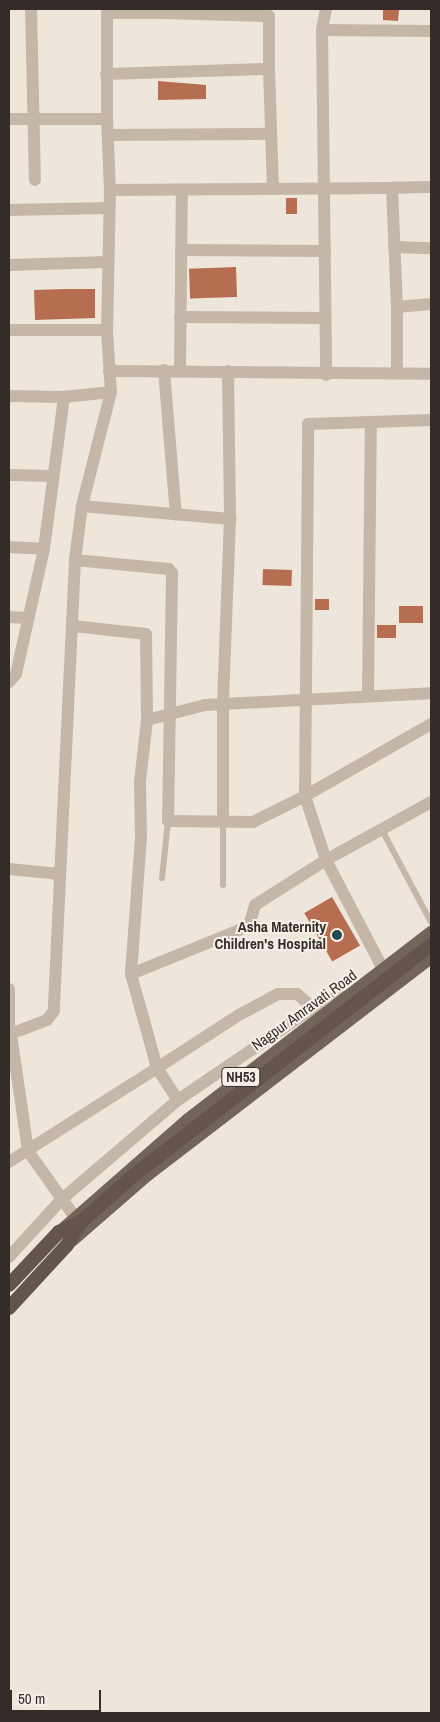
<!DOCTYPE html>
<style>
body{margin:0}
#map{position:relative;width:440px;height:1722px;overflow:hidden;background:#eee6db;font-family:"Archivo Narrow",sans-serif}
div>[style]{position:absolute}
.building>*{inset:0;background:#b76e50;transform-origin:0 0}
.service>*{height:6px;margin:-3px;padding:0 3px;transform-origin:3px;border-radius:3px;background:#c5b7a8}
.minor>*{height:12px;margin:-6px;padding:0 6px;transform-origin:6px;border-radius:6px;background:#c5b7a8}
.tertiary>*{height:12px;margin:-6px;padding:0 6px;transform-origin:6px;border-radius:6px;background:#c5b7a8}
.primary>*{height:12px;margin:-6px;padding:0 6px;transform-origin:6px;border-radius:6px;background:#73645a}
.trunk>*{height:14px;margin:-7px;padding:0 7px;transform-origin:7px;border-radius:7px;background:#63554d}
.dots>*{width:14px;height:14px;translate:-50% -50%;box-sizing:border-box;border:2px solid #f7f0e7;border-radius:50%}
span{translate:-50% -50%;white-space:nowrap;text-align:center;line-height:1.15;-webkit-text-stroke:4px #f7f0e7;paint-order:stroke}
.shield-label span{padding:1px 4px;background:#f7f0e7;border:1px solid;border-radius:4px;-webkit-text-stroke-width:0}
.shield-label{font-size:14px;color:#332c28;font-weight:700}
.poi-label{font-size:15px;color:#332c28;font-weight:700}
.right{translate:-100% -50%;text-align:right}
.street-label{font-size:15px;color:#332c28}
.frame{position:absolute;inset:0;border:10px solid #332c28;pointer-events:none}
.scale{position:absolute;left:10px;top:1690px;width:91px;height:22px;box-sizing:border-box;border:2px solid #332c28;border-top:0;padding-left:6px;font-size:15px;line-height:18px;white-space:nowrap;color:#332c28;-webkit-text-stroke:4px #f7f0e7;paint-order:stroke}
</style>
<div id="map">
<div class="building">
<div style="clip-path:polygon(383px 9px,399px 9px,398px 21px,383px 20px)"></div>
<div style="clip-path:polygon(158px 81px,206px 85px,206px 99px,158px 100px)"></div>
<div style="left:286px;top:198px;width:11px;height:16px"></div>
<div style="left:236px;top:267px;width:30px;height:47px;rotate:88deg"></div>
<div style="clip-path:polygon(65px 289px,95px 289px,95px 318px,35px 320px,34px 290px)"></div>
<div style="left:263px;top:569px;width:29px;height:16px;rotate:2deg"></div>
<div style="left:315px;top:599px;width:14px;height:11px"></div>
<div style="left:399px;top:606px;width:24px;height:17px"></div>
<div style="left:377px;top:625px;width:19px;height:13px"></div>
<div style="left:332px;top:897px;width:56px;height:32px;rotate:60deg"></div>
</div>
<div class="service">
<div style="left:223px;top:821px;width:64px;rotate:90deg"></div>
<div style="left:382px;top:830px;width:104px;rotate:62deg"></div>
<div style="left:162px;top:878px;width:57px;rotate:-84deg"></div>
</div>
<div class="minor">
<div style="left:31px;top:9px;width:171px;rotate:88.7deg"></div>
<div style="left:326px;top:9px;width:21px;rotate:101deg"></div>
<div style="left:322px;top:30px;width:109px;rotate:0.5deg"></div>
<div style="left:107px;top:13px;width:58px"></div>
<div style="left:165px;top:13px;width:4px;rotate:-90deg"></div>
<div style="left:165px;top:13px;width:104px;rotate:1.7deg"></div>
<div style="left:269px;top:16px;width:53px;rotate:90deg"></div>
<div style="left:322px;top:30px;width:345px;rotate:89.3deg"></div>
<div style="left:106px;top:74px;width:163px;rotate:-1.8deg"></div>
<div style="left:269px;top:69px;width:120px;rotate:88.1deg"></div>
<div style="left:9px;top:119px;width:98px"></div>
<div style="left:107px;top:119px;width:71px;rotate:87.6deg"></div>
<div style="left:110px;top:190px;width:140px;rotate:91.2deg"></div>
<div style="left:107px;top:330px;width:62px;rotate:86.3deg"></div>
<div style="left:111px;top:392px;width:118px;rotate:104.3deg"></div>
<div style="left:82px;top:506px;width:54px;rotate:97.4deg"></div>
<div style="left:75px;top:560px;width:451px;rotate:92.7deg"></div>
<div style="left:54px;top:1011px;width:11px;rotate:128deg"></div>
<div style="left:47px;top:1020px;width:39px;rotate:159deg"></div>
<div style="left:11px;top:1034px;width:118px;rotate:81.7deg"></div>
<div style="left:28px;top:1151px;width:80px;rotate:54.7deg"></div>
<div style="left:107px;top:119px;width:110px;rotate:-90deg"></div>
<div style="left:108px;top:135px;width:163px;rotate:-0.4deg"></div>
<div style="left:431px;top:187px;width:39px;rotate:179deg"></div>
<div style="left:392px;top:188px;width:119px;rotate:87.6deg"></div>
<div style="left:397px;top:307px;width:34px;rotate:-5deg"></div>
<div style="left:110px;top:190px;width:282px;rotate:-0.4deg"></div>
<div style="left:9px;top:210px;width:99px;rotate:-1.2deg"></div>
<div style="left:394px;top:247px;width:37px;rotate:2deg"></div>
<div style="left:181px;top:250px;width:144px;rotate:0.4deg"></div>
<div style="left:9px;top:265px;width:98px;rotate:-1.8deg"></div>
<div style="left:397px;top:307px;width:66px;rotate:90deg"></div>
<div style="left:180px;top:317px;width:145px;rotate:0.4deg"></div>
<div style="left:9px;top:330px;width:98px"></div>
<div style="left:164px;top:370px;width:145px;rotate:85.3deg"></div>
<div style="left:109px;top:371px;width:322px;rotate:0.5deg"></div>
<div style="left:180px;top:371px;width:181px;rotate:-89.4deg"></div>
<div style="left:228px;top:371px;width:148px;rotate:89.2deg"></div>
<div style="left:9px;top:396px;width:55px;rotate:1deg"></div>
<div style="left:64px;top:397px;width:47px;rotate:-6.1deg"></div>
<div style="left:9px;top:475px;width:44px;rotate:1.3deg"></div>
<div style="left:82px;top:506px;width:149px;rotate:5deg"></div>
<div style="left:230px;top:519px;width:185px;rotate:92.2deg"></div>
<div style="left:223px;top:704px;width:117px;rotate:90deg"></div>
<div style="left:9px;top:547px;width:35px;rotate:3deg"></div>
<div style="left:75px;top:560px;width:94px;rotate:5.5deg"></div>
<div style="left:169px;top:569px;width:5px;rotate:53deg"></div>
<div style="left:172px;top:573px;width:248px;rotate:90.9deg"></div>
<div style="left:168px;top:821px;width:85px;rotate:0.7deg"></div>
<div style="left:253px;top:822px;width:58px;rotate:-26.6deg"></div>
<div style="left:305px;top:796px;width:372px;rotate:-89.5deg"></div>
<div style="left:308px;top:424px;width:123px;rotate:-1.9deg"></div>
<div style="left:9px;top:617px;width:18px;rotate:3deg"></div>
<div style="left:73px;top:626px;width:73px;rotate:6.3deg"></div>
<div style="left:146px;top:634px;width:86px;rotate:89.3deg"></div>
<div style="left:147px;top:720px;width:61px;rotate:96.5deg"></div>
<div style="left:140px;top:781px;width:56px;rotate:89deg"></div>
<div style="left:141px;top:837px;width:137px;rotate:94.2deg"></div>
<div style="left:131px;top:974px;width:98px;rotate:74.5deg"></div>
<div style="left:157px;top:1068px;width:98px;rotate:-32.9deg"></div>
<div style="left:239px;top:1015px;width:44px;rotate:-28.3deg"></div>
<div style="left:278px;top:994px;width:19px"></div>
<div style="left:297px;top:994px;width:21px;rotate:41deg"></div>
<div style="left:9px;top:682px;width:11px;rotate:-49deg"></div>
<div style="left:16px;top:674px;width:128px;rotate:-77.4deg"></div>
<div style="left:44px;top:549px;width:153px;rotate:-82.5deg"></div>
<div style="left:368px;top:696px;width:274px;rotate:-89.4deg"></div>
<div style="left:147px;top:720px;width:60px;rotate:-14.5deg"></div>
<div style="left:205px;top:705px;width:226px;rotate:-3deg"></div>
<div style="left:9px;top:869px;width:51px;rotate:5.6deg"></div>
<div style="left:384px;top:971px;width:125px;rotate:-117.6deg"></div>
<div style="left:326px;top:860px;width:120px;rotate:-28.9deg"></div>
<div style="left:131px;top:974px;width:127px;rotate:-22.1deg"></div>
<div style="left:249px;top:926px;width:22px;rotate:-74deg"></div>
<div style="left:255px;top:905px;width:84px;rotate:-32.4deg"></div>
<div style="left:326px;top:860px;width:67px;rotate:-108.2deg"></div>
<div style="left:305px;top:796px;width:145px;rotate:-29.7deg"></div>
<div style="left:9px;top:989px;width:45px;rotate:90deg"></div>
<div style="left:9px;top:1162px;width:175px;rotate:-32.4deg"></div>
<div style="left:157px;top:1068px;width:38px;rotate:57deg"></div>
</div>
<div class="tertiary">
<div style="left:9px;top:1257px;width:79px;rotate:-47.6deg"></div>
<div style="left:62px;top:1199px;width:153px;rotate:-40.5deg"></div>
<div style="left:178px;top:1100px;width:163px;rotate:-34.3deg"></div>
<div style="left:313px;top:1008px;width:24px;rotate:-24deg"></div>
<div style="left:335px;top:998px;width:16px;rotate:-7deg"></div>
</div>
<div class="primary">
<div style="left:59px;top:1232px;width:171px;rotate:-41.2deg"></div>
<div style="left:188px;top:1119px;width:307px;rotate:-37.6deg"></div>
<div style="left:72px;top:1241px;width:101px;rotate:-41deg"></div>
<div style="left:148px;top:1175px;width:357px;rotate:-37.5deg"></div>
</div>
<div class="trunk">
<div style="left:9px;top:1285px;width:73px;rotate:-46.7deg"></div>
<div style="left:59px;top:1232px;width:24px;rotate:-24deg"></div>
<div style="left:81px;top:1222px;width:69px;rotate:-41.5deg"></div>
<div style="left:133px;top:1176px;width:377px;rotate:-37.8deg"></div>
<div style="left:9px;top:1308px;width:86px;rotate:-47.4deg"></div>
<div style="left:67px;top:1245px;width:27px;rotate:-59deg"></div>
</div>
<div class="dots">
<div style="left:337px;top:935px;background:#224a4f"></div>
</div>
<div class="shield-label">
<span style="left:241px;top:1077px">NH53</span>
</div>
<div class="poi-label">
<span class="right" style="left:326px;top:935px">Asha Maternity<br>Children's Hospital</span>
</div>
<div class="street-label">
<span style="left:304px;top:1010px;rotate:-36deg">Nagpur Amravati Road</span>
</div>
<div class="frame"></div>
<div class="scale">50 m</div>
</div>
